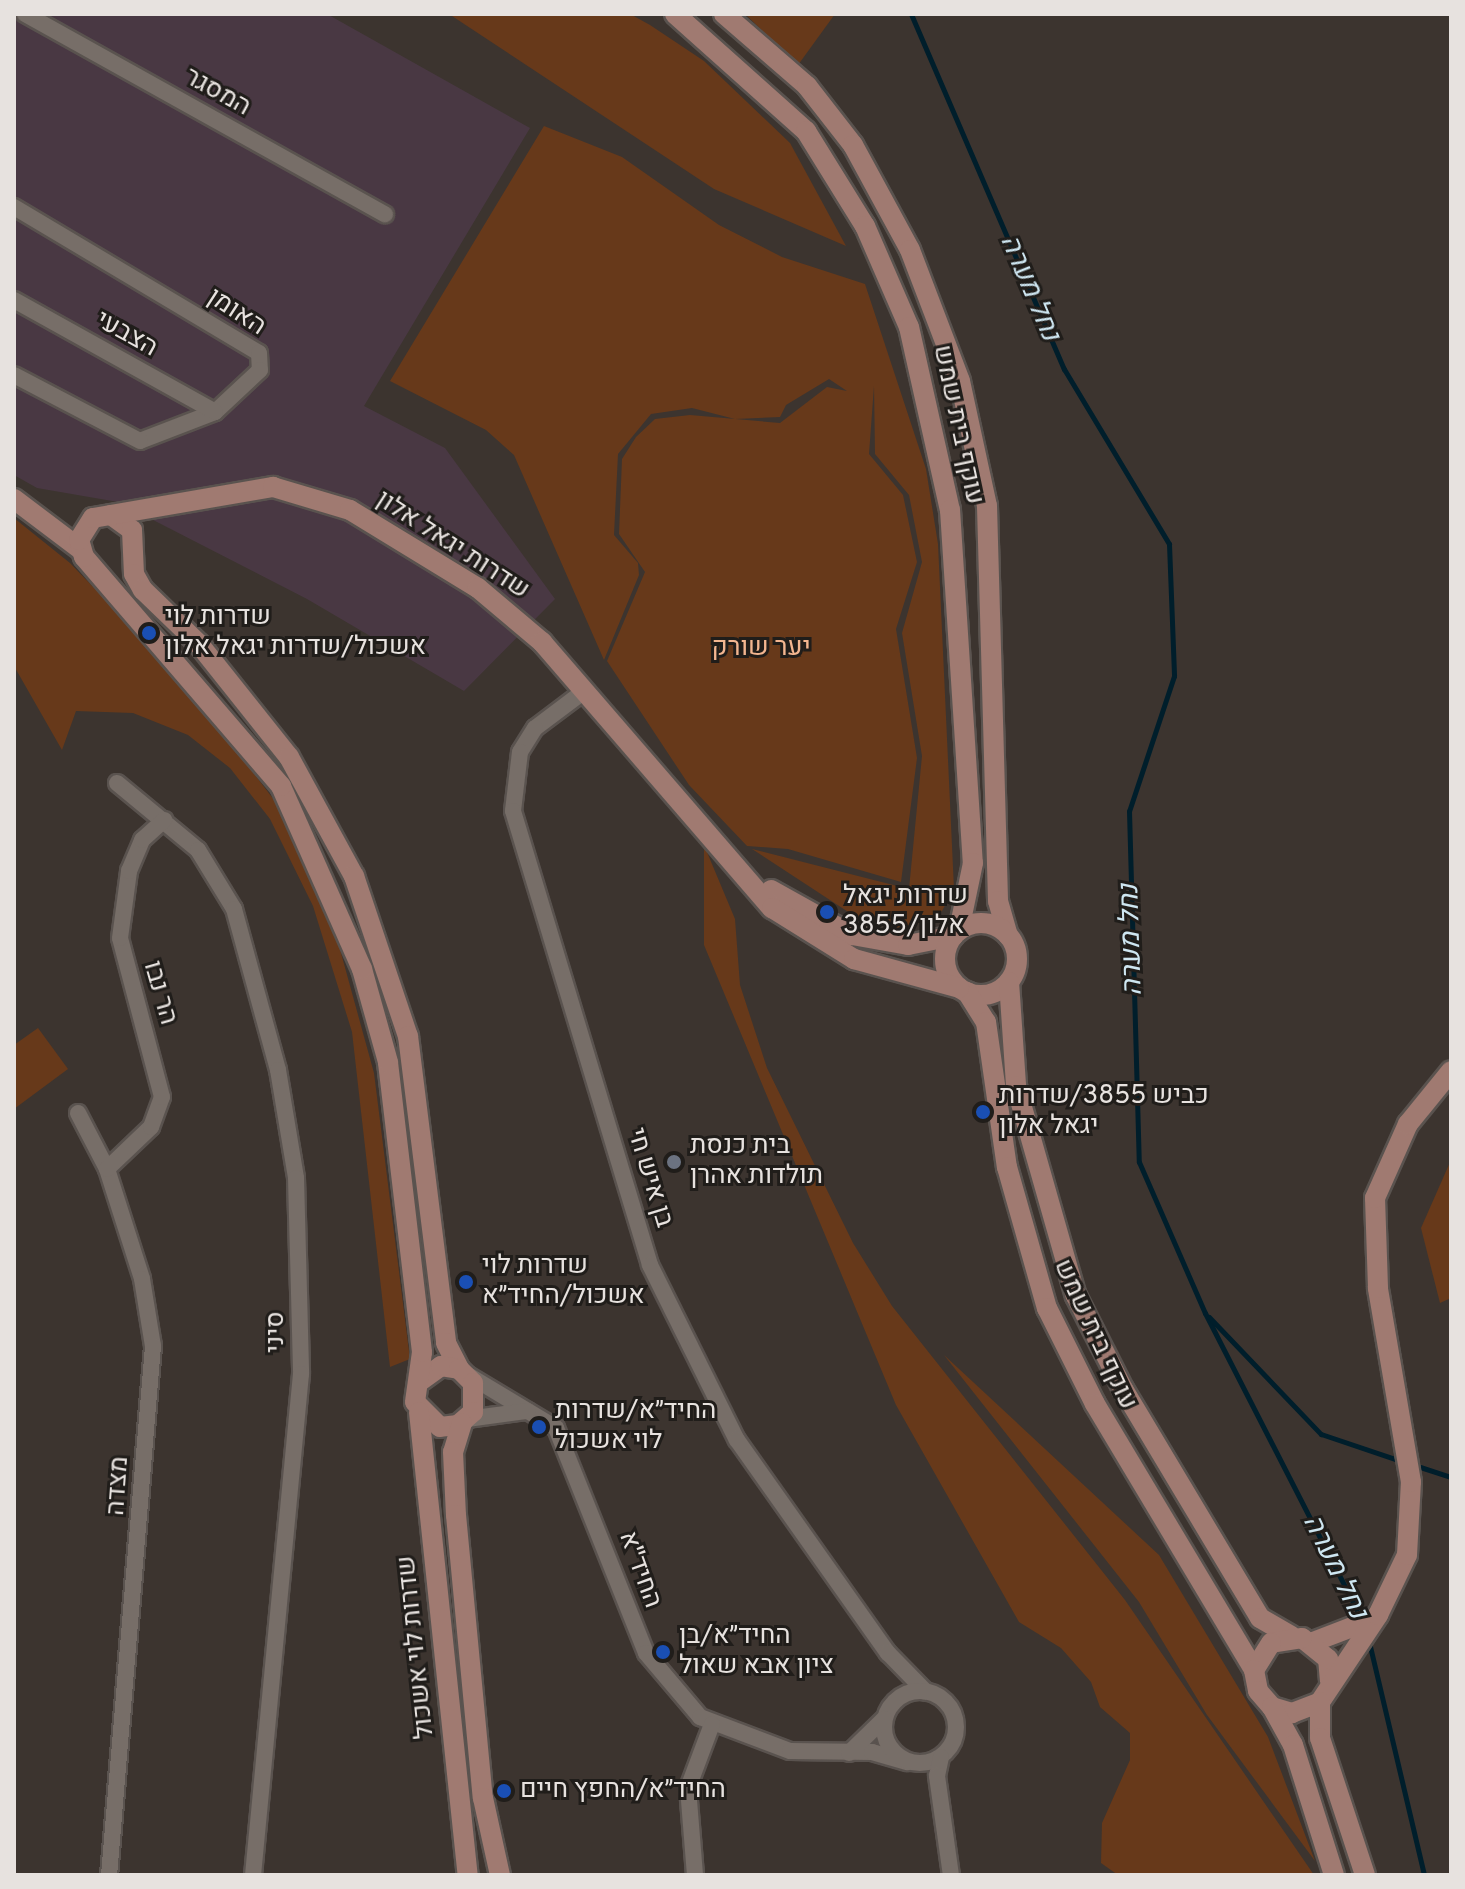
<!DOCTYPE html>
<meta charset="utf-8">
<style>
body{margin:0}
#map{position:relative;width:1465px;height:1889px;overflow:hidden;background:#3c342f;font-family:Overpass,Heebo,sans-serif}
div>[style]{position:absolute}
.industrial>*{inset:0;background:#493843}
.green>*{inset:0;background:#67391a}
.stream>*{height:5px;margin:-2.5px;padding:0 2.5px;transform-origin:2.5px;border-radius:2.5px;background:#001e2b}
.roads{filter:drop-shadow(2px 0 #5a534f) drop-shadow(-2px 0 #5a534f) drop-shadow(0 2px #5a534f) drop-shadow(0 -2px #5a534f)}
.minor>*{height:16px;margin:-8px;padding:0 8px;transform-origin:8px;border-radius:8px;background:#776e68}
.minor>.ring{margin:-8px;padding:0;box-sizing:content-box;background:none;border:16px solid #776e68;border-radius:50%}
.secondary>*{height:20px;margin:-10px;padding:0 10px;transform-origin:10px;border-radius:10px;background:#a07a71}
.secondary>.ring{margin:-10px;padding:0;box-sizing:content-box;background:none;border:20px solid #a07a71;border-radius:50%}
.dots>*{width:22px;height:22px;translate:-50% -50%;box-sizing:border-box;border:4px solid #201d1a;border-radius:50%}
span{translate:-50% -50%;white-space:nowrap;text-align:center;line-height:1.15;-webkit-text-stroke:6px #201d1a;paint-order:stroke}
.street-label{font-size:26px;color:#e7e2df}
.poi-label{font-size:26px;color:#e7e2df}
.left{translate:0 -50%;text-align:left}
.park-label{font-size:26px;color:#f3b690}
.water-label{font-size:28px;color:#cee6f1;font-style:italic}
.frame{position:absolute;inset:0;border:16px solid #e7e2df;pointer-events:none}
</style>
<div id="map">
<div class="industrial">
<div style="clip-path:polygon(14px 14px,327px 14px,530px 128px,364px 406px,445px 448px,555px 599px,464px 691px,307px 599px,118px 502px,37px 488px,14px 475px)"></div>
</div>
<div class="green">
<div style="clip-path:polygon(449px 14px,630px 14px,650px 25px,704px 61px,790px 143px,846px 246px,714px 189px)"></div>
<div style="clip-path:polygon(745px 14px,835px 14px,798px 65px)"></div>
<div style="clip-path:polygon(544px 126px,622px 157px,719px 225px,782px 257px,865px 284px,926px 469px,938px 544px,954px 889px,942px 911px,924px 922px,896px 928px,862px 921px,752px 849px,909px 889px,922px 756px,902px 633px,922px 562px,909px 495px,875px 454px,874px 386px,869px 454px,903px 495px,917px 562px,896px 629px,917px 758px,901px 882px,788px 849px,747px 846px,689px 785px,607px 661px,645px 572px,619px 534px,622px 459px,636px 437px,655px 419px,690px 415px,780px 423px,827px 387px,847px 391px,829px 379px,786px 405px,780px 417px,735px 419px,692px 408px,651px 414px,618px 454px,614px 535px,638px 563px,639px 575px,604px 660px,514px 455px,486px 430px,390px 381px)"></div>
<div style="clip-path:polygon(14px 518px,70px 563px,178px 675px,281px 809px,330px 913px,374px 1073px,410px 1359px,390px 1367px,352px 1032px,313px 906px,270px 819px,230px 768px,188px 735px,133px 713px,76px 711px,62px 750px,14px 666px)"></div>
<div style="clip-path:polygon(704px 845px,735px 919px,740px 985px,767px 1068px,853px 1243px,892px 1306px,1125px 1600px,1314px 1875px,1118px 1875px,1101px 1863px,1102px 1823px,1130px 1760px,1130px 1733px,1100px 1707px,1091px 1682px,1061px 1648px,1019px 1622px,896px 1405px,704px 945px)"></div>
<div style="clip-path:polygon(38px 1028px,68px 1069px,14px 1109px,14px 1045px)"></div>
<div style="clip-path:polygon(1451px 1160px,1451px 1298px,1440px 1303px,1421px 1228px)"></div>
<div style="clip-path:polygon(944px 1355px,1159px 1555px,1268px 1737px,1315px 1861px,1207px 1715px,1139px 1602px)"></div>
</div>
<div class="stream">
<div style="left:911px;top:14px;width:387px;rotate:66.7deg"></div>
<div style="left:1064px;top:369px;width:204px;rotate:59deg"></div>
<div style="left:1169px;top:544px;width:132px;rotate:87.8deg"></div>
<div style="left:1174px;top:676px;width:142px;rotate:108.4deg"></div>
<div style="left:1129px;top:811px;width:351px;rotate:88.4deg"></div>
<div style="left:1139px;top:1162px;width:165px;rotate:66.4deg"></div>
<div style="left:1205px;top:1313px;width:343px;rotate:62.9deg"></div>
<div style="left:1209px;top:1317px;width:162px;rotate:46.3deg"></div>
<div style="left:1321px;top:1434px;width:84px;rotate:18.6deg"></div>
<div style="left:1414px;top:1465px;width:39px;rotate:18deg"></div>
<div style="left:1369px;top:1642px;width:239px;rotate:76.7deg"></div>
</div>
<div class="roads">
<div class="minor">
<div style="left:25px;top:14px;width:412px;rotate:29.1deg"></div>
<div style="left:14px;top:207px;width:285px;rotate:30.8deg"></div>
<div style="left:259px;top:353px;width:17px;rotate:87deg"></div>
<div style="left:260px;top:370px;width:62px;rotate:137deg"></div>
<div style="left:215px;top:412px;width:80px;rotate:158.9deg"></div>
<div style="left:140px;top:441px;width:142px;rotate:-152.4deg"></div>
<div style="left:14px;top:300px;width:230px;rotate:29.1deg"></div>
<div style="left:583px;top:692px;width:60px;rotate:143.1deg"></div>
<div style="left:535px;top:728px;width:28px;rotate:122deg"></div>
<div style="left:520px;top:752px;width:59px;rotate:96.8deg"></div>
<div style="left:513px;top:811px;width:474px;rotate:73.2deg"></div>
<div style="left:650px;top:1265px;width:195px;rotate:63.6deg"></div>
<div style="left:737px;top:1440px;width:261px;rotate:54.7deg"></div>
<div style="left:888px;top:1653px;width:54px;rotate:45.7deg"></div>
<div style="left:117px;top:783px;width:105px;rotate:39.6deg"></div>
<div style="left:198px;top:850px;width:69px;rotate:58.6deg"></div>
<div style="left:234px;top:909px;width:167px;rotate:74.7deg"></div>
<div style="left:278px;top:1070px;width:109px;rotate:80.5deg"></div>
<div style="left:296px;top:1178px;width:196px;rotate:88.5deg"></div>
<div style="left:301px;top:1374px;width:503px;rotate:95.47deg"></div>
<div style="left:78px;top:1113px;width:63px;rotate:62.6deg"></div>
<div style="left:107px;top:1169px;width:115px;rotate:72.3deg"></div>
<div style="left:142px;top:1279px;width:68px;rotate:80.7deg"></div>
<div style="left:153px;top:1346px;width:531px;rotate:94.75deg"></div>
<div style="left:107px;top:1169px;width:61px;rotate:-43.7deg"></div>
<div style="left:151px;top:1127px;width:32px;rotate:-70deg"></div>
<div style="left:162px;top:1097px;width:164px;rotate:-104.8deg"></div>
<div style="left:120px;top:938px;width:68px;rotate:-82.3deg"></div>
<div style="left:129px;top:871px;width:34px;rotate:-67deg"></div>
<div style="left:142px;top:840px;width:30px;rotate:-42deg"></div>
<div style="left:468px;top:1375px;width:103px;rotate:31.1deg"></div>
<div style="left:556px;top:1428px;width:242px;rotate:68.2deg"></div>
<div style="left:646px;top:1653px;width:84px;rotate:49.8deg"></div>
<div style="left:700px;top:1717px;width:96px;rotate:20.7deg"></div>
<div style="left:790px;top:1751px;width:82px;rotate:0.7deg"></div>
<div style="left:872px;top:1752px;width:37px;rotate:16deg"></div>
<div style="left:467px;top:1419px;width:61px;rotate:-7.6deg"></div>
<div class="ring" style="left:884px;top:1691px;width:56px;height:56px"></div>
<div style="left:849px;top:1753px;width:49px;rotate:-44.2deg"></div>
<div style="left:941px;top:1757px;width:19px;rotate:102deg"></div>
<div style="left:937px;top:1776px;width:100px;rotate:82deg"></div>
<div style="left:695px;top:1875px;width:87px;rotate:-94.6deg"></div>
<div style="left:688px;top:1788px;width:68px;rotate:-69.4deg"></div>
</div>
<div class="secondary">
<div style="left:675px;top:14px;width:176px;rotate:41.8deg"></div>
<div style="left:806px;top:131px;width:112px;rotate:58.2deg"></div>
<div style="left:865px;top:226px;width:110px;rotate:66.5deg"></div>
<div style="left:909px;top:327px;width:188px;rotate:77.4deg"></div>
<div style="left:950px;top:510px;width:354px;rotate:86.3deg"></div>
<div style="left:973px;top:863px;width:68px;rotate:101.8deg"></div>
<div style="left:724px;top:14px;width:110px;rotate:40.9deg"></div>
<div style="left:807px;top:86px;width:75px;rotate:52.1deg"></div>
<div style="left:853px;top:145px;width:119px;rotate:61.5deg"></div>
<div style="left:910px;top:250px;width:140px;rotate:69.1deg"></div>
<div style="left:960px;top:381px;width:128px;rotate:77.8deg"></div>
<div style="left:987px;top:506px;width:395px;rotate:88.4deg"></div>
<div style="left:998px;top:901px;width:35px;rotate:74deg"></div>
<div style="left:14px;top:499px;width:83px;rotate:37.1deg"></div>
<div style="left:111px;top:515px;width:26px;rotate:36deg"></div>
<div style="left:132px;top:530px;width:44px;rotate:87.4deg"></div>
<div style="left:134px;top:574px;width:18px;rotate:61deg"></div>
<div style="left:143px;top:590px;width:78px;rotate:44deg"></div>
<div style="left:199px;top:644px;width:144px;rotate:51.5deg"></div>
<div style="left:289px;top:757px;width:136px;rotate:61.4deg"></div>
<div style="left:354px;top:876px;width:169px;rotate:71.4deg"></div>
<div style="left:408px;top:1036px;width:309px;rotate:82.9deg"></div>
<div style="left:446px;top:1343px;width:29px;rotate:63deg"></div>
<div style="left:771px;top:890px;width:93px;rotate:29.1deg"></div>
<div style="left:852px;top:935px;width:57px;rotate:10.1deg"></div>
<div style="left:908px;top:945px;width:46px;rotate:-11.3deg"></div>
<div class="ring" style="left:945px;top:923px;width:52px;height:52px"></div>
<div style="left:1009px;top:982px;width:104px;rotate:86.1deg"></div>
<div style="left:1016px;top:1086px;width:218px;rotate:74.1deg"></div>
<div style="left:1076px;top:1296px;width:104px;rotate:63.2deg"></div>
<div style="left:1123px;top:1389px;width:267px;rotate:59.1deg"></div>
<div style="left:1260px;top:1618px;width:36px;rotate:30deg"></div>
<div style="left:967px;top:992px;width:36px;rotate:58deg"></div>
<div style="left:986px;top:1022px;width:147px;rotate:81.8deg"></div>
<div style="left:1007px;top:1167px;width:147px;rotate:74.2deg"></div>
<div style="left:1047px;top:1308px;width:107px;rotate:63.4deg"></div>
<div style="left:1095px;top:1404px;width:310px;rotate:59.1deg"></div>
<div style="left:419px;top:1382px;width:27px;rotate:-36deg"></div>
<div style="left:441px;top:1366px;width:18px;rotate:9deg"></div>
<div style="left:459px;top:1369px;width:20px;rotate:45deg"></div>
<div style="left:473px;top:1383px;width:29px;rotate:90deg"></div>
<div style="left:473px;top:1412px;width:20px;rotate:139deg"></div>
<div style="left:458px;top:1425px;width:18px;rotate:174deg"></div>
<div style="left:440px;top:1427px;width:35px;rotate:-135deg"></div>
<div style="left:415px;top:1402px;width:50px;rotate:-82deg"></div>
<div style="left:422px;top:1352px;width:292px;rotate:-96.7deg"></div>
<div style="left:388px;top:1062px;width:97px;rotate:-105.6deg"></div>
<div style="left:362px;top:969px;width:200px;rotate:-113.9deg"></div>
<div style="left:281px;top:786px;width:302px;rotate:-130.7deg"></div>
<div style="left:84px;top:557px;width:18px;rotate:-106deg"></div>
<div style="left:79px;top:540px;width:26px;rotate:-58deg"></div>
<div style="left:93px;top:518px;width:183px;rotate:-9.8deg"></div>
<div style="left:273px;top:487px;width:80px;rotate:16.6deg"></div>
<div style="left:350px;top:510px;width:150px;rotate:31.4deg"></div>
<div style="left:478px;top:588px;width:84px;rotate:40.2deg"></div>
<div style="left:542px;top:642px;width:352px;rotate:49.2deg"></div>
<div style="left:772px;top:908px;width:97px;rotate:31.9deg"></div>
<div style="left:854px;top:959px;width:109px;rotate:15.4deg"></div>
<div style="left:419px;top:1412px;width:466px;rotate:84deg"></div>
<div style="left:462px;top:1423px;width:30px;rotate:107deg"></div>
<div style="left:453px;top:1452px;width:63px;rotate:87.3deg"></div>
<div style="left:456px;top:1515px;width:284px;rotate:84.6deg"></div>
<div style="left:483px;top:1798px;width:79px;rotate:77.6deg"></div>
<div style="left:1313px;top:1642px;width:59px;rotate:-20.9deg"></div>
<div style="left:1330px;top:1681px;width:22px;rotate:-95deg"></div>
<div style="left:1328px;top:1659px;width:33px;rotate:-141deg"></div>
<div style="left:1302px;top:1638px;width:31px;rotate:171deg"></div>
<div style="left:1271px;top:1643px;width:32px;rotate:122deg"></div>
<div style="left:1254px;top:1670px;width:21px;rotate:79deg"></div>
<div style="left:1258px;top:1691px;width:21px;rotate:49deg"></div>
<div style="left:1272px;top:1707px;width:21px;rotate:17deg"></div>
<div style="left:1292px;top:1713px;width:30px;rotate:-21deg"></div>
<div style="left:1320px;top:1702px;width:105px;rotate:-56.3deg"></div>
<div style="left:1378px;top:1615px;width:67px;rotate:-64.2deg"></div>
<div style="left:1407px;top:1555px;width:73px;rotate:-86.9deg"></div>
<div style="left:1411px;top:1482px;width:197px;rotate:-99.7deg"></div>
<div style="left:1378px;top:1288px;width:90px;rotate:-91.9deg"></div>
<div style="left:1375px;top:1198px;width:81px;rotate:-66deg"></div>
<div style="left:1408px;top:1124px;width:68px;rotate:-50.9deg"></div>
<div style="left:1320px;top:1702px;width:36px;rotate:90deg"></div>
<div style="left:1320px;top:1738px;width:144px;rotate:71.8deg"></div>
<div style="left:1272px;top:1707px;width:43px;rotate:61.1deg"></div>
<div style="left:1293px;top:1745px;width:136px;rotate:72.5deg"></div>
</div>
</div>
<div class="dots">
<div style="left:149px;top:633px;background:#1a4fb4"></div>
<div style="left:827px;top:912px;background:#1a4fb4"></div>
<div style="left:983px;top:1112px;background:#1a4fb4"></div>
<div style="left:674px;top:1162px;background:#6b7280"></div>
<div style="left:466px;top:1282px;background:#1a4fb4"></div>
<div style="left:539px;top:1427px;background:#1a4fb4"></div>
<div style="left:663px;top:1652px;background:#1a4fb4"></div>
<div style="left:504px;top:1791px;background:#1a4fb4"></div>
</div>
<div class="street-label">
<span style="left:217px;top:93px;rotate:29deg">המסגר</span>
<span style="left:236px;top:313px;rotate:33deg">האומן</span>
<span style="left:126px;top:335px;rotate:29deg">הצבעי</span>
<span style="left:957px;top:425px;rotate:78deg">עוקף בית שמש</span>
<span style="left:452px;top:546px;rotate:33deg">שדרות יגאל אלון</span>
<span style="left:159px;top:993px;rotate:74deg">הר נבו</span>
<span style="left:649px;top:1178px;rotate:73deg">בן איש חי</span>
<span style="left:277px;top:1332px;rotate:-90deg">סיני</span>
<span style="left:1094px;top:1335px;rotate:65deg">עוקף בית שמש</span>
<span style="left:119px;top:1486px;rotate:-86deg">מצדה</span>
<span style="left:639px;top:1570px;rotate:70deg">החיד"א</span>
<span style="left:417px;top:1647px;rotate:-96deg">שדרות לוי אשכול</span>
</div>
<div class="poi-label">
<span class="left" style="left:165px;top:633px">שדרות לוי<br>אשכול/שדרות יגאל אלון</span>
<span class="left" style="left:843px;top:912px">שדרות יגאל<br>אלון/3855</span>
<span class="left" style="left:999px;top:1112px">כביש 3855/שדרות<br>יגאל אלון</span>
<span class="left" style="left:690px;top:1162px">בית כנסת<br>תולדות אהרן</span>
<span class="left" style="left:482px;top:1282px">שדרות לוי<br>אשכול/החיד״א</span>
<span class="left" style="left:555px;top:1427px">החיד״א/שדרות<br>לוי אשכול</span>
<span class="left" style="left:679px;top:1652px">החיד״א/בן<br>ציון אבא שאול</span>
<span class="left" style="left:520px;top:1791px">החיד״א/החפץ חיים</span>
</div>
<div class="park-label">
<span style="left:761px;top:649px">יער שורק</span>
</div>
<div class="water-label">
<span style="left:1029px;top:288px;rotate:67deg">נחל מערה</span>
<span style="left:1132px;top:940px;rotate:-92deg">נחל מערה</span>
<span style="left:1334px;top:1567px;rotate:64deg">נחל מערה</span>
</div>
<div class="frame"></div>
</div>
